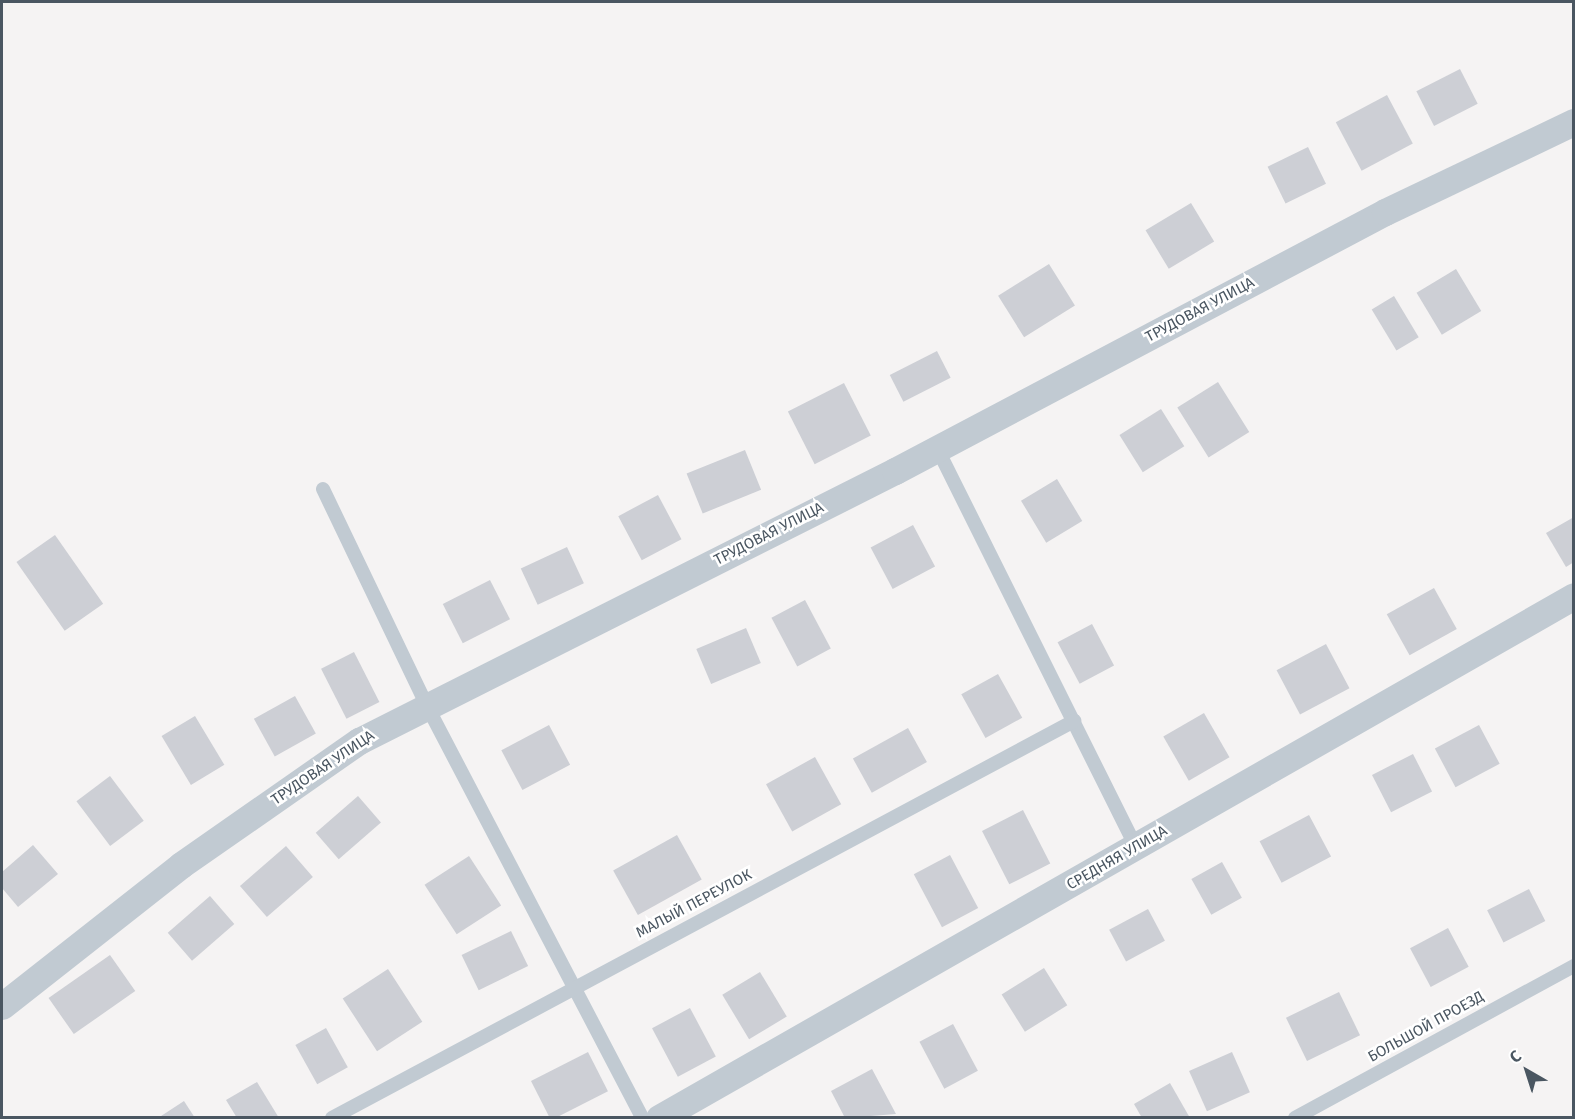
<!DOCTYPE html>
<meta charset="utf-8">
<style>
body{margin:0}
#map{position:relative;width:1575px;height:1119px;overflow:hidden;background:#f5f3f3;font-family:"Fira Sans",sans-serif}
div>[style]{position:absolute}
.building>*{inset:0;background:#cdcfd5;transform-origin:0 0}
.lane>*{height:14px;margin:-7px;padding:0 7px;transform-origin:7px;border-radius:7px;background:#c1cad2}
.street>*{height:27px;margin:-13.5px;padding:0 13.5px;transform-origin:13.5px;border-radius:13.5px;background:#c1cad2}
span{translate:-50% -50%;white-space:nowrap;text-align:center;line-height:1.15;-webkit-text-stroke:5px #fff;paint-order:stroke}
.street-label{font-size:15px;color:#4a5661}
.frame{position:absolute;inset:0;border:3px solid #4a5661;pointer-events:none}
.north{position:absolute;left:1497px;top:1041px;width:60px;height:60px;-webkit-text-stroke:4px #fff;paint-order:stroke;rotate:321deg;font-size:16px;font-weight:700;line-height:24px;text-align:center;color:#4a5661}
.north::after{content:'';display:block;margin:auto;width:21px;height:27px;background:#4a5661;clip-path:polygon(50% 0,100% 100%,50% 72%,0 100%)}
</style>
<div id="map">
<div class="building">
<div style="left:1460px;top:69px;width:39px;height:49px;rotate:63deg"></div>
<div style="left:1387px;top:95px;width:55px;height:58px;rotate:62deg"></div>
<div style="left:1308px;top:147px;width:41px;height:45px;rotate:64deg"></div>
<div style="left:1191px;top:203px;width:45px;height:53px;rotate:59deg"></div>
<div style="left:1049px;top:264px;width:49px;height:60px;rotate:58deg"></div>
<div style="left:1456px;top:269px;width:49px;height:46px;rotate:59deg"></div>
<div style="left:1394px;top:296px;width:48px;height:26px;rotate:59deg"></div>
<div style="left:937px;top:351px;width:30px;height:53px;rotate:63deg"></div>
<div style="left:1218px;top:382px;width:59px;height:48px;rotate:58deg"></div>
<div style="left:844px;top:383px;width:59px;height:63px;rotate:63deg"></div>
<div style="left:1161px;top:409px;width:44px;height:49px;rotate:58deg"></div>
<div style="left:745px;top:450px;width:43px;height:63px;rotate:68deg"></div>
<div style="left:1057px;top:479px;width:49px;height:42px;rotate:59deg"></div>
<div style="left:658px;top:495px;width:50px;height:45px;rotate:62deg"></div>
<div style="clip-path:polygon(1574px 517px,1574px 562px,1566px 567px,1546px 533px)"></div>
<div style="left:913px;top:525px;width:47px;height:48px;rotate:62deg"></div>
<div style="left:55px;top:535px;width:84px;height:47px;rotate:55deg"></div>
<div style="left:567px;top:547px;width:40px;height:51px;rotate:65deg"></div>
<div style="left:490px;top:580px;width:44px;height:53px;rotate:63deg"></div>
<div style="left:1434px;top:588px;width:47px;height:54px;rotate:61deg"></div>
<div style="left:805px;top:600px;width:55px;height:38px;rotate:62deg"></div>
<div style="left:1092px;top:624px;width:47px;height:39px;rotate:62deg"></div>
<div style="left:746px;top:628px;width:38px;height:54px;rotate:67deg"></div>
<div style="left:1326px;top:644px;width:50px;height:56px;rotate:62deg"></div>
<div style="left:354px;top:652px;width:56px;height:37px;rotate:63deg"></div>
<div style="left:998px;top:674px;width:50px;height:42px;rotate:61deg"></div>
<div style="left:295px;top:696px;width:43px;height:47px;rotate:61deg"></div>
<div style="left:1204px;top:713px;width:51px;height:47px;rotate:60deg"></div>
<div style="left:195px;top:716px;width:57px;height:39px;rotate:59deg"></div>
<div style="left:549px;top:725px;width:45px;height:54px;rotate:62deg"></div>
<div style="left:1479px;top:725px;width:44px;height:50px;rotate:62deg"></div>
<div style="left:908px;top:728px;width:39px;height:63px;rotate:61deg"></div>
<div style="left:1413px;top:754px;width:42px;height:46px;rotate:63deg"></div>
<div style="left:815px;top:757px;width:54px;height:56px;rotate:61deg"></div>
<div style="left:110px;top:776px;width:56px;height:42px;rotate:53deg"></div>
<div style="left:358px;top:796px;width:35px;height:56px;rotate:49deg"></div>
<div style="left:1023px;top:810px;width:60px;height:46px;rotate:63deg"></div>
<div style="left:1309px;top:815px;width:47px;height:56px;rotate:62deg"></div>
<div style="left:677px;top:835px;width:51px;height:73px;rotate:61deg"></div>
<div style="clip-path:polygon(33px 845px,58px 874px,18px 907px,2px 888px,2px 872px)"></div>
<div style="left:286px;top:846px;width:41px;height:61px;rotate:49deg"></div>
<div style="left:950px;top:855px;width:60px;height:41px;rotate:62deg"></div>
<div style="left:469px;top:856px;width:59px;height:53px;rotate:57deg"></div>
<div style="left:1222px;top:862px;width:41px;height:35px;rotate:61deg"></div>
<div style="left:1529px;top:889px;width:36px;height:47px;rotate:63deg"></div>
<div style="left:210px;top:896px;width:37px;height:56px;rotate:49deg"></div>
<div style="left:1148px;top:909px;width:36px;height:44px;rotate:62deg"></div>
<div style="left:1448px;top:928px;width:44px;height:43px;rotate:62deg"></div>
<div style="left:511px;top:931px;width:39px;height:55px;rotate:64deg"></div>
<div style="left:110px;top:955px;width:44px;height:75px;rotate:55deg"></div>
<div style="left:1044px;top:968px;width:44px;height:50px;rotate:58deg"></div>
<div style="left:388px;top:969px;width:63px;height:54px;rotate:57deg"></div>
<div style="left:760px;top:972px;width:52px;height:44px;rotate:59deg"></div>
<div style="left:1339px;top:992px;width:48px;height:59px;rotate:64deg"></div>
<div style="left:690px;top:1008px;width:55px;height:43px;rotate:62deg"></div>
<div style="left:953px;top:1024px;width:53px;height:38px;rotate:62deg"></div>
<div style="left:326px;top:1028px;width:45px;height:35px;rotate:61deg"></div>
<div style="left:588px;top:1052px;width:44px;height:64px;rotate:63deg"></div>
<div style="left:1232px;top:1052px;width:44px;height:47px;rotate:66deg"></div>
<div style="clip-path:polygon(872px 1069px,896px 1114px,845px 1118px,831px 1091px)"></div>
<div style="clip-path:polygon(257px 1082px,279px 1118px,237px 1118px,226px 1100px)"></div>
<div style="clip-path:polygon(1170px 1083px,1190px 1118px,1142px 1118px,1134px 1104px)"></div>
<div style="clip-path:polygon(184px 1101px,195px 1118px,158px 1118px)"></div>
</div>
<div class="lane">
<div style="left:937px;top:448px;width:446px;rotate:63.5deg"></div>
<div style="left:323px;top:489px;width:241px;rotate:64.4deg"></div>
<div style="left:427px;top:706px;width:465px;rotate:62.4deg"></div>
<div style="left:332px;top:1118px;width:842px;rotate:-28.15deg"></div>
<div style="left:1295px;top:1118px;width:318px;rotate:-28.6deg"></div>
</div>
<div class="street">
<div style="left:2px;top:1006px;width:228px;rotate:-38.2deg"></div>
<div style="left:181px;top:865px;width:217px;rotate:-34.9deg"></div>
<div style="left:359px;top:741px;width:600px;rotate:-26.74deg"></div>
<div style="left:895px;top:471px;width:554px;rotate:-27.86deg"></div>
<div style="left:1385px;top:212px;width:209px;rotate:-25.5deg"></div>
<div style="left:659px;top:1118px;width:1053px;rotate:-29.7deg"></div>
</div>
<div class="street-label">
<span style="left:1200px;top:310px;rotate:-28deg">ТРУДОВАЯ УЛИЦА</span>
<span style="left:769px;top:534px;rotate:-27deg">ТРУДОВАЯ УЛИЦА</span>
<span style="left:323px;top:768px;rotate:-34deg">ТРУДОВАЯ УЛИЦА</span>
<span style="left:1117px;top:858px;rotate:-30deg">СРЕДНЯЯ УЛИЦА</span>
<span style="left:694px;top:904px;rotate:-28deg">МАЛЫЙ ПЕРЕУЛОК</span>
<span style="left:1426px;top:1027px;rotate:-29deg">БОЛЬШОЙ ПРОЕЗД</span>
</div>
<div class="frame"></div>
<div class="north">С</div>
</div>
